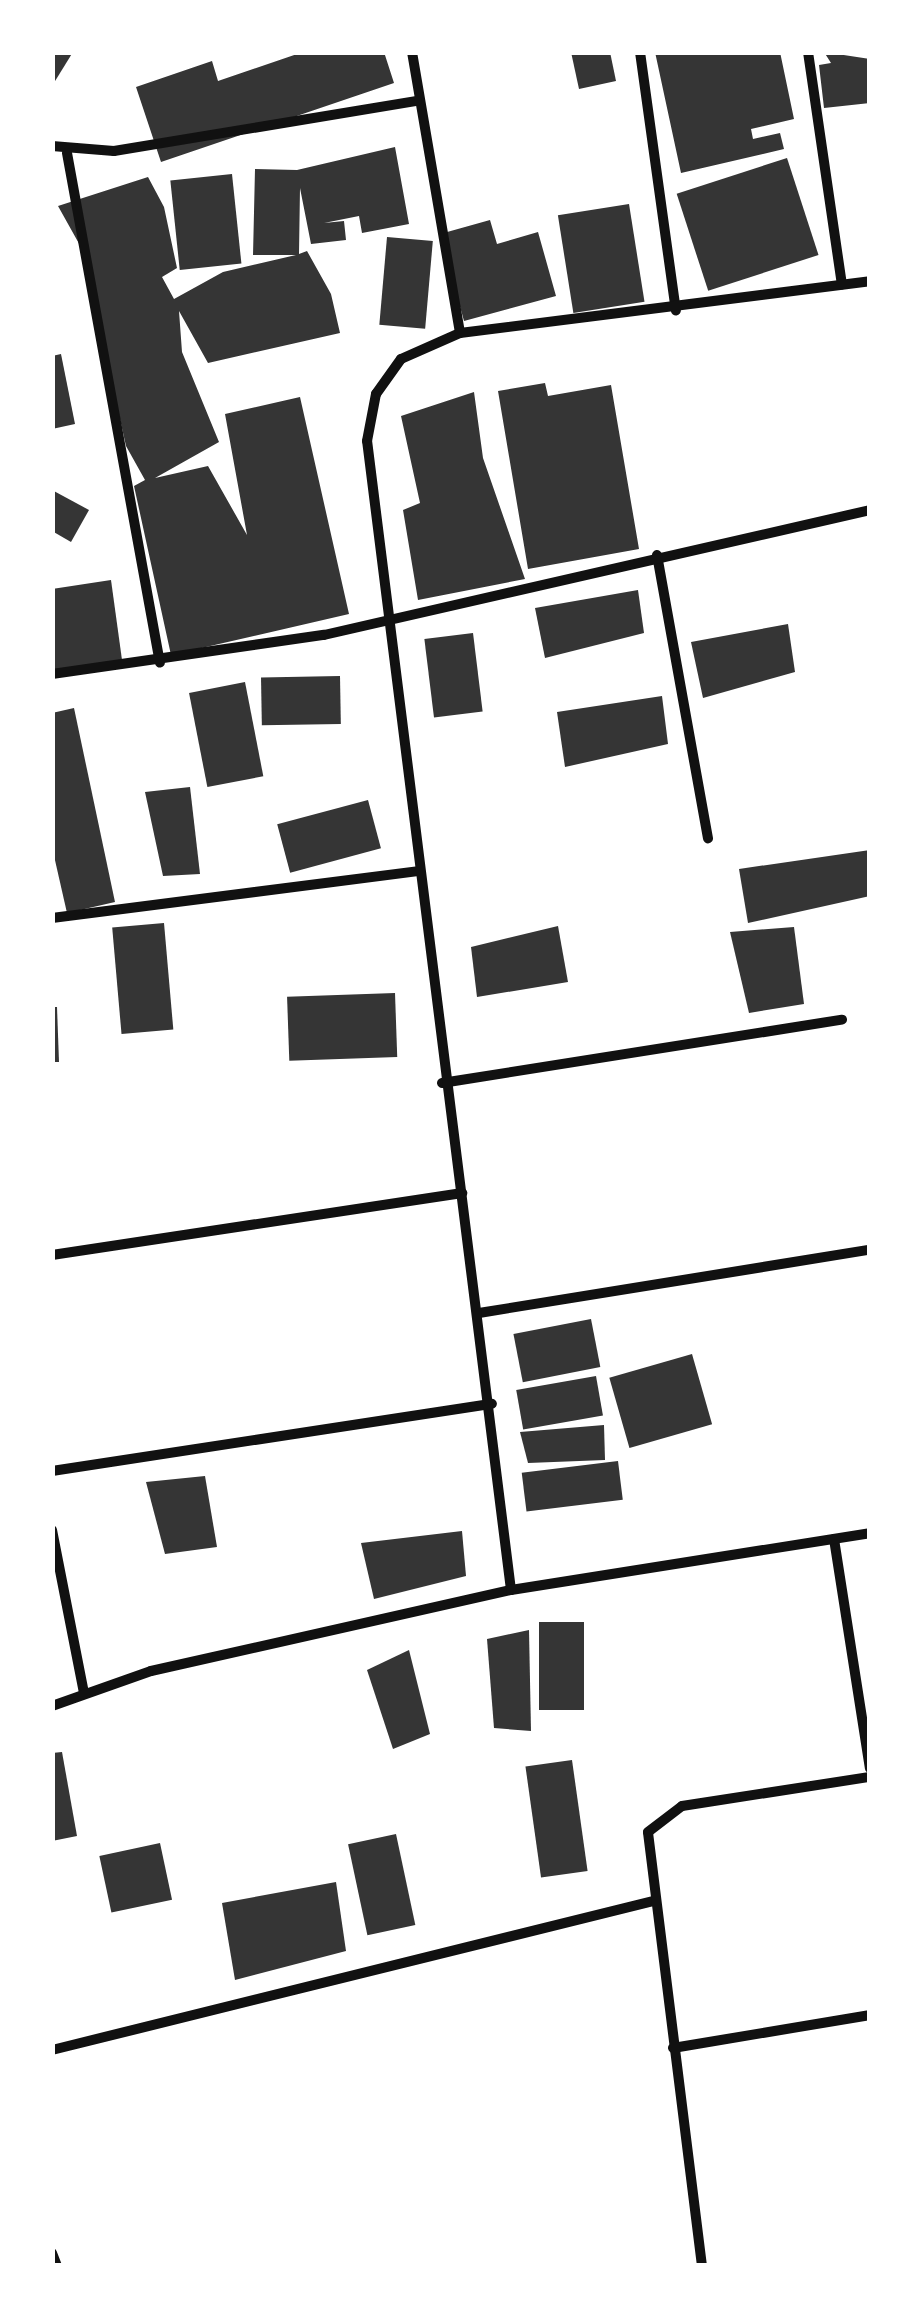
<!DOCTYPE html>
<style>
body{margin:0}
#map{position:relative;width:922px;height:2318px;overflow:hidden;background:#fff;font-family:"IBM Plex Sans",sans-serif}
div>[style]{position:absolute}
.building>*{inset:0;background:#353535;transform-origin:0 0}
.minor>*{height:10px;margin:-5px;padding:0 5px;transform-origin:5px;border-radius:5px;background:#111}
span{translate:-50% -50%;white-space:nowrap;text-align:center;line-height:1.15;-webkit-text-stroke:8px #fff;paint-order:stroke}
.frame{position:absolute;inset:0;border:55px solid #fff;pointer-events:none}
</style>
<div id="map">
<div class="building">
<div style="clip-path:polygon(52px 52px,73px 52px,52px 86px)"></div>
<div style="clip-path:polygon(303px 52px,384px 52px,394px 83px,161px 162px,136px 87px,212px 61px,218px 81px)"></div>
<div style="clip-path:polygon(571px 52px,610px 52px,616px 81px,579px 89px)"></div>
<div style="clip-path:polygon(655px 52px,780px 52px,794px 119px,751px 129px,753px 139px,780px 133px,784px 149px,681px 173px)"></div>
<div style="clip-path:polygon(824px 52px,870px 59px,870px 103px,824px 108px,819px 65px,831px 63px)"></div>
<div style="clip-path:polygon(395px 147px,409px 224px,362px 233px,359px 216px,324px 223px,344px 221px,346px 240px,311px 244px,300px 188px,299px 254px,307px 251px,331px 294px,340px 333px,208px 363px,179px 311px,182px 352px,219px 442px,155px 478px,208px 466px,247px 535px,225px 414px,300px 397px,349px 614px,171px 655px,134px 486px,145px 480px,126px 446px,82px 249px,58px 206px,148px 177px,164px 207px,177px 268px,162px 277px,174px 299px,223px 272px,296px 255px,253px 255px,255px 169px,297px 170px)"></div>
<div style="left:787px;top:158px;width:102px;height:116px;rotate:72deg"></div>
<div style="left:232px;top:174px;width:90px;height:62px;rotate:84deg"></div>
<div style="left:629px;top:204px;width:99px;height:72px;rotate:81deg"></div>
<div style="clip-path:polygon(490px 220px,497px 244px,538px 232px,556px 296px,464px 321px,440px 234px)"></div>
<div style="left:387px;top:237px;width:46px;height:88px;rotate:5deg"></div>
<div style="clip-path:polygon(61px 354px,75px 424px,52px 429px,52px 356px)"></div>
<div style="clip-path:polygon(545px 383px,548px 396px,611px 385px,639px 549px,528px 569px,498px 391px)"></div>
<div style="clip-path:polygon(474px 392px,483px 458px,525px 579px,418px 600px,403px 510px,420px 503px,401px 416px)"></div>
<div style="clip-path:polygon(52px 490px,89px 510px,71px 542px,52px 531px)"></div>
<div style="clip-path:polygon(111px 580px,122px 660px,52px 670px,52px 589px)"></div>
<div style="clip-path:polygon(638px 590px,644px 633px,545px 658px,535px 608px)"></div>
<div style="clip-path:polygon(788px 624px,795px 672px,703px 698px,691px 642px)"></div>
<div style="left:473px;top:633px;width:79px;height:49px;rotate:83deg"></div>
<div style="left:340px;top:676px;width:48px;height:79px;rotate:89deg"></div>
<div style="left:245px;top:682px;width:96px;height:57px;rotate:79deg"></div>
<div style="clip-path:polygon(662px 696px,668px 744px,565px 767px,557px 712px)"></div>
<div style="clip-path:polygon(74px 708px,115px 902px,67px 913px,52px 847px,52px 713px)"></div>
<div style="clip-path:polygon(190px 787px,200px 874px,163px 876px,145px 792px)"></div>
<div style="left:368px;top:800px;width:50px;height:94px;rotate:75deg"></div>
<div style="clip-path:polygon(870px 850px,870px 896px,748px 923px,739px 869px)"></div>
<div style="left:164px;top:923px;width:107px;height:52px;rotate:85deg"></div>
<div style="clip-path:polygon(558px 926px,568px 982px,477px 997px,471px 947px)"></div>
<div style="clip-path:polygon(794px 927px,804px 1004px,749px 1013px,730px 932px)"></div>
<div style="left:395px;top:993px;width:64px;height:108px;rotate:88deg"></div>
<div style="clip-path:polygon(52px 1007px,57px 1007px,59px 1062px,52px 1062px)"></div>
<div style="left:591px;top:1319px;width:49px;height:79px;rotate:79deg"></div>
<div style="left:692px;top:1354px;width:73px;height:86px;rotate:74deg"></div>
<div style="left:596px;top:1376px;width:40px;height:81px;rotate:80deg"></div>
<div style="clip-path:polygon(604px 1425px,605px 1460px,528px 1463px,520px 1432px)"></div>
<div style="left:618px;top:1461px;width:39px;height:97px;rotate:83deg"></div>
<div style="clip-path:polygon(205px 1476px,217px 1547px,165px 1554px,146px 1482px)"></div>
<div style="clip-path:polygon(462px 1531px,466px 1576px,374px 1599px,361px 1543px)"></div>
<div style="left:584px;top:1622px;width:88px;height:45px;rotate:90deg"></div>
<div style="clip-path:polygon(529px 1630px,531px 1731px,494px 1728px,487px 1639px)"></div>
<div style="clip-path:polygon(409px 1650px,430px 1734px,393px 1749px,367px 1670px)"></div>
<div style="clip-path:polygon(62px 1752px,77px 1836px,52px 1841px,52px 1753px)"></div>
<div style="left:572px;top:1760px;width:112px;height:47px;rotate:82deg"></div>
<div style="left:396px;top:1834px;width:93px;height:49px;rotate:78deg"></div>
<div style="left:160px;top:1843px;width:58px;height:62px;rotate:78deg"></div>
<div style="clip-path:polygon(336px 1882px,346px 1951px,235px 1980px,222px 1903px)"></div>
</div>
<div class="minor">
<div style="left:412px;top:52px;width:285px;rotate:80.3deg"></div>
<div style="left:640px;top:52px;width:261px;rotate:82.1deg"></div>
<div style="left:808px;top:52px;width:235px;rotate:81.7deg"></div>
<div style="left:52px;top:146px;width:62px;rotate:4.6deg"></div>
<div style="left:114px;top:151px;width:307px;rotate:-9.4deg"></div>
<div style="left:67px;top:153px;width:518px;rotate:79.67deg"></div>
<div style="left:657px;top:555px;width:288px;rotate:79.8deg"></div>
<div style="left:52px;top:674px;width:275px;rotate:-8.2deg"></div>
<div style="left:324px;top:635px;width:560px;rotate:-12.89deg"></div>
<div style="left:52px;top:918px;width:369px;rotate:-7.3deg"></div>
<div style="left:442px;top:1083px;width:405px;rotate:-9deg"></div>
<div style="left:52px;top:1255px;width:415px;rotate:-8.6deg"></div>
<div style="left:479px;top:1313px;width:396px;rotate:-9.2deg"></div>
<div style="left:52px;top:1471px;width:445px;rotate:-8.7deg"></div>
<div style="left:52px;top:1530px;width:166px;rotate:78.9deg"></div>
<div style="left:834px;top:1539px;width:232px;rotate:81.1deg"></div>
<div style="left:511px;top:1590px;width:1158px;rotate:-97.14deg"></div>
<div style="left:367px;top:441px;width:48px;rotate:-79.2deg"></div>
<div style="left:376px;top:394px;width:43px;rotate:-54.5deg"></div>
<div style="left:401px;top:359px;width:64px;rotate:-23.8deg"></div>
<div style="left:460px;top:333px;width:413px;rotate:-7.2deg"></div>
<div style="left:52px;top:1706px;width:105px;rotate:-19.5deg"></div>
<div style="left:151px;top:1671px;width:369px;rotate:-12.7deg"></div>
<div style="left:511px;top:1590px;width:363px;rotate:-9deg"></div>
<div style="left:673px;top:2048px;width:200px;rotate:-9.5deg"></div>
<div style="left:52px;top:2050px;width:619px;rotate:-13.92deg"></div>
<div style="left:52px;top:2253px;width:14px;rotate:69deg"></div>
<div style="left:702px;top:2266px;width:437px;rotate:-97.1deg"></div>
<div style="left:648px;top:1832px;width:43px;rotate:-37.4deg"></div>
<div style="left:682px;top:1806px;width:190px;rotate:-8.8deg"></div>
</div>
<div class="frame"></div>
</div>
